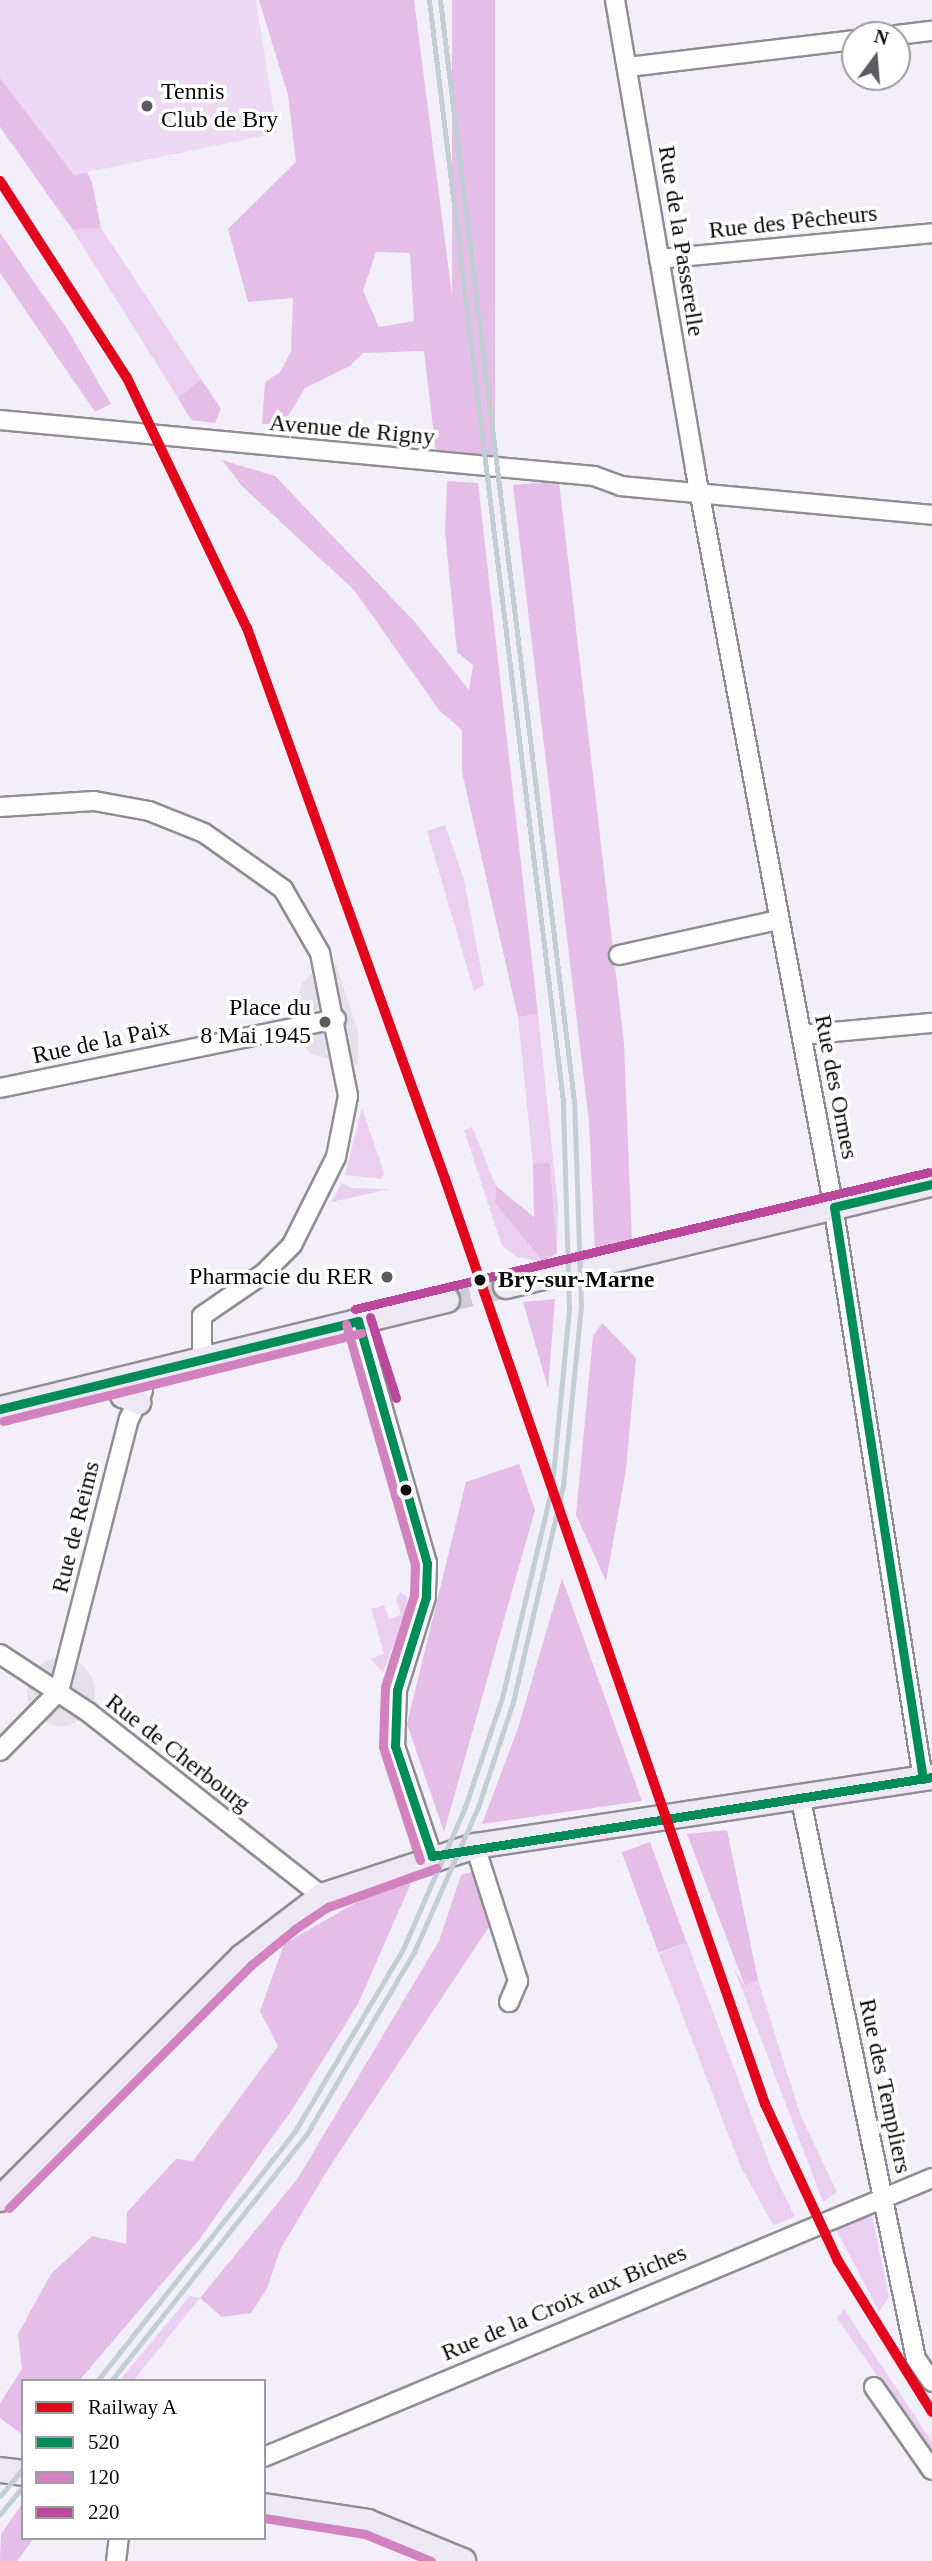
<!DOCTYPE html>
<meta charset="utf-8">
<style>
body{margin:0}
#map{position:relative;width:932px;height:2561px;overflow:hidden;background:#f2effa;font-family:Georgia,serif}
div>[style]{position:absolute}
.green>*{inset:0;background:#ebcff0}
.forest>*{inset:0;background:#e4bee6;transform-origin:0 0}
.pitch>*{inset:0;background:#edd9f4}
.plaza>*{inset:0;background:#e4e0ee}
.round{border-radius:50%}
.secondary-tunnel>*{height:24px;margin-top:-12px;transform-origin:0;background:repeating-linear-gradient(90deg,#cfcdd6 0 24px,transparent 0 36px)}
.roads{filter:drop-shadow(2px 0 #8f8e93) drop-shadow(-2px 0 #8f8e93) drop-shadow(0 2px #8f8e93) drop-shadow(0 -2px #8f8e93)}
.street>*{height:18px;margin:-9px;padding:0 9px;transform-origin:9px;border-radius:9px;background:#fdfdfe}
.secondary>*{height:24px;margin:-12px;padding:0 12px;transform-origin:12px;border-radius:12px;background:#ede8f4}
.rail>*{height:5px;margin:-2.5px;padding:0 2.5px;transform-origin:2.5px;border-radius:2.5px;background:#c3cdd6}
.bus-1>*{height:9px;margin:-4.5px;padding:0 4.5px;transform-origin:4.5px;border-radius:4.5px;background:#008c59}
.bus-2>*{height:9px;margin:-4.5px;padding:0 4.5px;transform-origin:4.5px;border-radius:4.5px;background:#d282be}
.bus-3>*{height:9px;margin:-4.5px;padding:0 4.5px;transform-origin:4.5px;border-radius:4.5px;background:#bb489d}
.rail-1>*{height:10px;margin:-5px;padding:0 5px;transform-origin:5px;border-radius:5px;background:#e3051c}
.dots>*{width:19px;height:19px;translate:-50% -50%;box-sizing:border-box;border:4px solid #fff;border-radius:50%}
span{translate:-50% -50%;white-space:nowrap;text-align:center;line-height:1.15;-webkit-text-stroke:7px #fff;paint-order:stroke}
.poi-label{font-size:24px;color:#0b0b0b}
.left{translate:0 -50%;text-align:left}
.right{translate:-100% -50%;text-align:right}
.street-label{font-size:24px;color:#0b0b0b}
.stop-label{font-size:24px;color:#0b0b0b;font-weight:700}
.legend{position:absolute;left:21px;top:2379px;width:245px;height:161px;box-sizing:border-box;background:#fff;border:2px solid #9d9d9d;margin:0;padding:9px 12px;list-style:none;font-size:21px;color:#0b0b0b}
.legend li{display:flex;align-items:center;gap:14px;height:35px}
.legend b{width:35px;border:2px solid #9d9d9d}
.north{position:absolute;left:841px;top:21px;width:70px;height:70px;box-sizing:border-box;background:#fff;border:2px solid #9d9d9d;border-radius:50%;rotate:16deg;font-size:19px;font-weight:700;line-height:28px;text-align:center;color:#0b0b0b}
.north::after{content:'';display:block;margin:auto;width:24px;height:32px;background:#5c5b5f;clip-path:polygon(50% 0,100% 100%,50% 72%,0 100%)}
</style>
<div id="map">
<div class="green">
<div style="clip-path:polygon(101px 228px,201px 379px,178px 398px,72px 229px)"></div>
<div style="clip-path:polygon(445px 825px,464px 880px,484px 985px,474px 991px,427px 831px)"></div>
<div style="clip-path:polygon(538px 1014px,558px 1206px,557px 1253px,550px 1164px,533px 1164px,518px 1017px)"></div>
<div style="clip-path:polygon(362px 1108px,384px 1173px,382px 1179px,345px 1175px)"></div>
<div style="clip-path:polygon(472px 1127px,496px 1186px,495px 1203px,543px 1262px,517px 1257px,502px 1246px,464px 1130px)"></div>
<div style="clip-path:polygon(342px 1183px,352px 1188px,390px 1189px,331px 1202px)"></div>
<div style="clip-path:polygon(400px 1592px,407px 1597px,406px 1613px,383px 1672px,370px 1659px,384px 1654px,371px 1609px,384px 1605px,389px 1619px,401px 1615px,396px 1598px)"></div>
<div style="clip-path:polygon(687px 1942px,771px 2168px,795px 2217px,773px 2225px,740px 2165px,659px 1954px)"></div>
<div style="clip-path:polygon(734px 1968px,745px 1986px,758px 1980px,800px 2114px,837px 2192px,823px 2202px)"></div>
<div style="clip-path:polygon(872px 2216px,889px 2297px,879px 2312px,836px 2229px)"></div>
<div style="clip-path:polygon(190px 2296px,200px 2298px,133px 2381px,119px 2381px)"></div>
<div style="clip-path:polygon(844px 2309px,932px 2442px,932px 2455px,837px 2318px)"></div>
</div>
<div class="forest">
<div style="clip-path:polygon(evenodd,259px 0,414px 0,472px 451px,436px 453px,424px 351px,363px 353px,350px 366px,305px 388px,283px 424px,262px 424px,265px 382px,280px 372px,291px 352px,293px 298px,248px 302px,228px 229px,296px 162px,288px 95px,259px 0,376px 252px,410px 253px,414px 321px,379px 327px,363px 291px,376px 252px)"></div>
<div style="left:452px;top:0;width:43px;height:457px"></div>
<div style="clip-path:polygon(0 41px,44px 76px,92px 183px,101px 228px,72px 229px,0 127px)"></div>
<div style="clip-path:polygon(0 233px,69px 332px,111px 404px,95px 412px,0 273px)"></div>
<div style="clip-path:polygon(201px 379px,221px 409px,215px 423px,191px 420px,178px 398px)"></div>
<div style="clip-path:polygon(222px 460px,275px 476px,414px 621px,469px 690px,473px 665px,457px 652px,445px 532px,447px 481px,478px 483px,538px 1014px,518px 1017px,462px 772px,462px 730px,439px 710px,354px 590px,242px 486px)"></div>
<div style="clip-path:polygon(559px 481px,624px 1044px,632px 1242px,595px 1253px,589px 1122px,513px 485px)"></div>
<div style="clip-path:polygon(550px 1163px,557px 1253px,543px 1262px,495px 1203px,496px 1186px,534px 1217px,533px 1164px)"></div>
<div style="clip-path:polygon(555px 1299px,548px 1388px,523px 1302px)"></div>
<div style="clip-path:polygon(602px 1323px,636px 1358px,626px 1470px,606px 1581px,576px 1515px,593px 1336px)"></div>
<div style="clip-path:polygon(519px 1464px,535px 1510px,444px 1832px,407px 1724px,466px 1482px)"></div>
<div style="clip-path:polygon(562px 1578px,642px 1801px,482px 1824px,518px 1728px)"></div>
<div style="clip-path:polygon(727px 1830px,758px 1980px,745px 1986px,687px 1834px)"></div>
<div style="left:650px;top:1842px;width:107px;height:30px;rotate:70deg"></div>
<div style="clip-path:polygon(418px 1867px,358px 2004px,293px 2108px,199px 2240px,79px 2381px,23px 2381px,23px 2435px,0 2418px,0 2403px,22px 2369px,18px 2334px,51px 2274px,92px 2236px,126px 2244px,127px 2212px,176px 2159px,193px 2161px,278px 2046px,260px 2011px,284px 1944px)"></div>
<div style="clip-path:polygon(481px 1869px,495px 1918px,325px 2174px,280px 2250px,267px 2289px,251px 2313px,222px 2317px,200px 2298px,298px 2178px,439px 1941px,461px 1875px)"></div>
<div style="clip-path:polygon(23px 2503px,23px 2538px,34px 2538px,17px 2561px,0 2561px,1px 2534px)"></div>
</div>
<div class="pitch">
<div style="clip-path:polygon(0 0,256px 0,277px 133px,74px 175px,0 78px)"></div>
</div>
<div class="plaza">
<div style="clip-path:polygon(336px 964px,358px 1032px,358px 1066px,310px 1054px,298px 1040px,292px 1011px,302px 983px,315px 970px)"></div>
<div class="round" style="left:27px;top:1658px;width:68px;height:68px"></div>
</div>
<div class="secondary-tunnel">
<div style="left:447px;top:1300px;width:61px;rotate:-13.3deg"></div>
</div>
<div class="roads">
<div class="street">
<div style="left:615px;top:0;width:476px;rotate:80.3deg"></div>
<div style="left:695px;top:469px;width:736px;rotate:79.35deg"></div>
<div style="left:831px;top:1192px;width:594px;rotate:81.09deg"></div>
<div style="left:897px;top:35px;width:35px;rotate:-7deg"></div>
<div style="left:628px;top:67px;width:229px;rotate:-6.8deg"></div>
<div style="left:659px;top:259px;width:274px;rotate:-5.4deg"></div>
<div style="left:0;top:420px;width:597px;rotate:5.39deg"></div>
<div style="left:594px;top:476px;width:29px;rotate:20deg"></div>
<div style="left:621px;top:486px;width:312px;rotate:5.3deg"></div>
<div style="left:0;top:807px;width:94px;rotate:-3.7deg"></div>
<div style="left:94px;top:801px;width:56px;rotate:10.3deg"></div>
<div style="left:149px;top:811px;width:59px;rotate:21.8deg"></div>
<div style="left:204px;top:833px;width:97px;rotate:35.3deg"></div>
<div style="left:283px;top:889px;width:74px;rotate:60deg"></div>
<div style="left:320px;top:953px;width:146px;rotate:78.9deg"></div>
<div style="left:348px;top:1096px;width:62px;rotate:101.1deg"></div>
<div style="left:336px;top:1157px;width:98px;rotate:116.6deg"></div>
<div style="left:292px;top:1245px;width:41px;rotate:135deg"></div>
<div style="left:263px;top:1274px;width:74px;rotate:145.5deg"></div>
<div style="left:202px;top:1316px;width:43px;rotate:90deg"></div>
<div style="left:619px;top:955px;width:163px;rotate:-12.4deg"></div>
<div style="left:802px;top:1035px;width:131px;rotate:-5.3deg"></div>
<div style="left:0;top:1088px;width:343px;rotate:-11.6deg"></div>
<div style="left:358px;top:1321px;width:252px;rotate:74.1deg"></div>
<div style="left:427px;top:1563px;width:34px;rotate:92deg"></div>
<div style="left:426px;top:1597px;width:97px;rotate:107.3deg"></div>
<div style="left:397px;top:1690px;width:56px;rotate:92deg"></div>
<div style="left:395px;top:1746px;width:116px;rotate:71.4deg"></div>
<div style="left:0;top:1654px;width:105px;rotate:33.4deg"></div>
<div style="left:88px;top:1712px;width:298px;rotate:38.2deg"></div>
<div style="left:0;top:1751px;width:84px;rotate:-45.5deg"></div>
<div style="left:59px;top:1691px;width:281px;rotate:-75.6deg"></div>
<div style="left:129px;top:1419px;width:32px;rotate:-64deg"></div>
<div style="left:143px;top:1390px;width:13px;rotate:-99deg"></div>
<div style="left:800px;top:1795px;width:576px;rotate:78.38deg"></div>
<div style="left:916px;top:2359px;width:28px;rotate:55deg"></div>
<div style="left:475px;top:1846px;width:142px;rotate:72.3deg"></div>
<div style="left:518px;top:1981px;width:23px;rotate:113deg"></div>
<div style="left:874px;top:2387px;width:101px;rotate:55.1deg"></div>
<div style="left:264px;top:2457px;width:724px;rotate:-22.67deg"></div>
<div style="left:116px;top:2561px;width:23px;rotate:-83deg"></div>
</div>
<div class="secondary">
<div style="left:506px;top:1286px;width:438px;rotate:-13.5deg"></div>
<div style="left:119px;top:1382px;width:14px;rotate:73deg"></div>
<div style="left:123px;top:1395px;width:17px;rotate:25deg"></div>
<div style="left:0;top:1409px;width:460px;rotate:-13.7deg"></div>
<div style="left:0;top:2199px;width:342px;rotate:-45deg"></div>
<div style="left:242px;top:1957px;width:101px;rotate:-37.3deg"></div>
<div style="left:322px;top:1896px;width:161px;rotate:-18.1deg"></div>
<div style="left:475px;top:1846px;width:462px;rotate:-8.6deg"></div>
<div style="left:0;top:2470px;width:23px;rotate:7deg"></div>
<div style="left:264px;top:2506px;width:105px;rotate:8.7deg"></div>
<div style="left:368px;top:2522px;width:103px;rotate:22.3deg"></div>
</div>
</div>
<div class="rail">
<div style="left:97px;top:2381px;width:319px;rotate:-51.6deg"></div>
<div style="left:295px;top:2131px;width:212px;rotate:-59.3deg"></div>
<div style="left:403px;top:1949px;width:155px;rotate:-66.4deg"></div>
<div style="left:465px;top:1807px;width:115px;rotate:-71.3deg"></div>
<div style="left:502px;top:1698px;width:218px;rotate:-76.7deg"></div>
<div style="left:552px;top:1486px;width:179px;rotate:-84.5deg"></div>
<div style="left:569px;top:1308px;width:207px;rotate:-91.7deg"></div>
<div style="left:563px;top:1101px;width:1109px;rotate:-96.94deg"></div>
<div style="left:111px;top:2381px;width:314px;rotate:-51.6deg"></div>
<div style="left:306px;top:2135px;width:212px;rotate:-59.5deg"></div>
<div style="left:414px;top:1952px;width:158px;rotate:-66.2deg"></div>
<div style="left:478px;top:1807px;width:111px;rotate:-71.6deg"></div>
<div style="left:513px;top:1702px;width:222px;rotate:-77deg"></div>
<div style="left:563px;top:1486px;width:180px;rotate:-84.3deg"></div>
<div style="left:581px;top:1307px;width:206px;rotate:-91.9deg"></div>
<div style="left:574px;top:1101px;width:1109px;rotate:-96.94deg"></div>
<div style="left:0;top:2496px;width:35px;rotate:-50deg"></div>
<div style="left:0;top:2514px;width:35px;rotate:-50deg"></div>
</div>
<div class="bus-1">
<div style="left:358px;top:1321px;width:252px;rotate:74.1deg"></div>
<div style="left:427px;top:1563px;width:34px;rotate:92deg"></div>
<div style="left:426px;top:1597px;width:97px;rotate:107.3deg"></div>
<div style="left:397px;top:1690px;width:56px;rotate:92deg"></div>
<div style="left:395px;top:1746px;width:116px;rotate:71.4deg"></div>
<div style="left:0;top:1409px;width:369px;rotate:-13.8deg"></div>
<div style="left:923px;top:1779px;width:579px;rotate:-98.84deg"></div>
<div style="left:834px;top:1207px;width:101px;rotate:-13.2deg"></div>
<div style="left:432px;top:1856px;width:506px;rotate:-8.98deg"></div>
</div>
<div class="bus-2">
<div style="left:346px;top:1324px;width:251px;rotate:74deg"></div>
<div style="left:415px;top:1565px;width:30px;rotate:92deg"></div>
<div style="left:414px;top:1595px;width:96px;rotate:107.5deg"></div>
<div style="left:385px;top:1687px;width:60px;rotate:91.9deg"></div>
<div style="left:383px;top:1747px;width:119px;rotate:71.9deg"></div>
<div style="left:3px;top:1421px;width:369px;rotate:-13.8deg"></div>
<div style="left:9px;top:2208px;width:342px;rotate:-45.1deg"></div>
<div style="left:250px;top:1966px;width:58px;rotate:-39.4deg"></div>
<div style="left:295px;top:1929px;width:40px;rotate:-34deg"></div>
<div style="left:328px;top:1907px;width:115px;rotate:-19.9deg"></div>
<div style="left:264px;top:2518px;width:102px;rotate:9deg"></div>
<div style="left:365px;top:2534px;width:71px;rotate:22.2deg"></div>
</div>
<div class="bus-3">
<div style="left:355px;top:1309px;width:590px;rotate:-13.42deg"></div>
<div style="left:370px;top:1317px;width:85px;rotate:72.2deg"></div>
</div>
<div class="rail-1">
<div style="left:0;top:181px;width:234px;rotate:57.2deg"></div>
<div style="left:127px;top:378px;width:277px;rotate:64.4deg"></div>
<div style="left:247px;top:628px;width:585px;rotate:70.23deg"></div>
<div style="left:445px;top:1179px;width:979px;rotate:70.92deg"></div>
<div style="left:765px;top:2104px;width:173px;rotate:65.1deg"></div>
<div style="left:838px;top:2261px;width:178px;rotate:58.1deg"></div>
</div>
<div class="dots">
<div style="left:147px;top:106px;background:#5c5b5f"></div>
<div style="left:325px;top:1022px;background:#5c5b5f"></div>
<div style="left:387px;top:1277px;background:#5c5b5f"></div>
<div style="left:480px;top:1280px;background:#0b0b0b"></div>
<div style="left:406px;top:1490px;background:#0b0b0b"></div>
</div>
<div class="poi-label">
<span class="left" style="left:161px;top:106px">Tennis<br>Club de Bry</span>
<span class="right" style="left:311px;top:1022px">Place du<br>8 Mai 1945</span>
<span class="right" style="left:373px;top:1277px">Pharmacie du RER</span>
</div>
<div class="street-label">
<span style="left:793px;top:222px;rotate:-6deg">Rue des Pêcheurs</span>
<span style="left:681px;top:241px;rotate:81deg">Rue de la Passerelle</span>
<span style="left:352px;top:430px;rotate:5deg">Avenue de Rigny</span>
<span style="left:101px;top:1042px;rotate:-12deg">Rue de la Paix</span>
<span style="left:836px;top:1087px;rotate:79deg">Rue des Ormes</span>
<span style="left:76px;top:1527px;rotate:-76deg">Rue de Reims</span>
<span style="left:178px;top:1753px;rotate:38deg">Rue de Cherbourg</span>
<span style="left:885px;top:2086px;rotate:78deg">Rue des Templiers</span>
<span style="left:564px;top:2303px;rotate:-23deg">Rue de la Croix aux Biches</span>
</div>
<div class="stop-label">
<span class="left" style="left:498px;top:1280px">Bry-sur-Marne</span>
</div>
<ul class="legend">
<li><b style="height:9px;background:#e3051c"></b>Railway A</li>
<li><b style="height:9px;background:#008c59"></b>520</li>
<li><b style="height:9px;background:#d282be"></b>120</li>
<li><b style="height:9px;background:#bb489d"></b>220</li>
</ul>
<div class="north">N</div>
</div>
